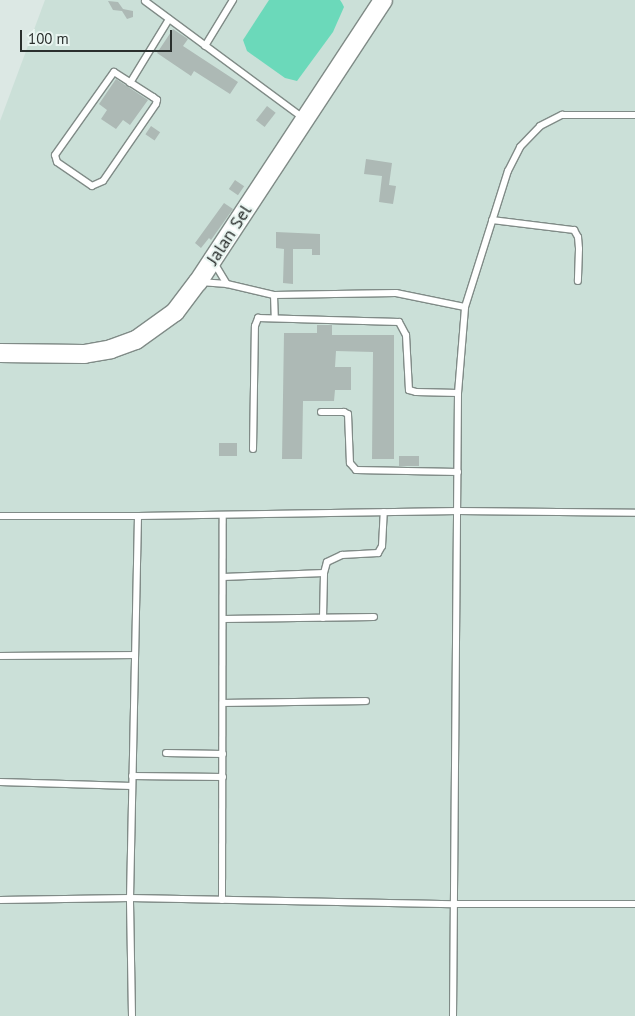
<!DOCTYPE html>
<style>
body{margin:0}
#map{position:relative;width:635px;height:1016px;overflow:hidden;background:#dce8e4;font-family:"PT Sans",sans-serif}
div>[style]{position:absolute}
.built>*{inset:0;background:#cbe0d8}
.water>*{inset:0;background:#6bd9ba}
.building>*{inset:0;background:#adb9b5;transform-origin:0 0}
.roads{filter:drop-shadow(1px 0 #808b87) drop-shadow(-1px 0 #808b87) drop-shadow(0 1px #808b87) drop-shadow(0 -1px #808b87)}
.lane>*{height:6px;margin:-3px;padding:0 3px;transform-origin:3px;border-radius:3px;background:#fff}
.secondary>*{height:18px;margin:-9px;padding:0 9px;transform-origin:9px;border-radius:9px;background:#fff}
span{translate:-50% -50%;white-space:nowrap;text-align:center;line-height:1.15;-webkit-text-stroke:4px #e9f5f1;paint-order:stroke}
.street-label{font-size:18px;color:#2a2f2d}
.scale{position:absolute;left:20px;top:30px;width:152px;height:22px;box-sizing:border-box;border:2px solid #2a2f2d;border-top:0;padding-left:6px;font-size:15px;line-height:18px;white-space:nowrap;color:#2a2f2d;-webkit-text-stroke:4px #e9f5f1;paint-order:stroke}
</style>
<div id="map">
<div class="built">
<div style="clip-path:polygon(45px 0,635px 0,635px 1016px,0 1016px,0 121px)"></div>
</div>
<div class="water">
<div style="clip-path:polygon(269px 0,340px 0,342px 3px,344px 7px,333px 32px,297px 81px,285px 78px,247px 51px,243px 40px)"></div>
</div>
<div class="building">
<div style="clip-path:polygon(108px 1px,118px 2px,123px 9px,133px 11px,133px 17px,127px 19px,122px 11px,113px 10px)"></div>
<div style="clip-path:polygon(173px 29px,188px 39px,183px 46px,238px 82px,230px 94px,194px 71px,191px 76px,157px 53px)"></div>
<div style="clip-path:polygon(116px 79px,148px 100px,130px 125px,123px 120px,116px 129px,101px 119px,107px 110px,99px 104px)"></div>
<div style="left:267px;top:106px;width:11px;height:18px;rotate:38deg"></div>
<div style="left:151px;top:126px;width:11px;height:10px;rotate:34deg"></div>
<div style="clip-path:polygon(366px 159px,392px 163px,389px 185px,396px 186px,393px 204px,379px 202px,382px 176px,364px 174px)"></div>
<div style="left:235px;top:180px;width:11px;height:11px;rotate:34deg"></div>
<div style="clip-path:polygon(224px 203px,233px 209px,211px 240px,209px 238px,201px 248px,195px 243px)"></div>
<div style="clip-path:polygon(276px 232px,320px 234px,320px 255px,312px 255px,312px 249px,293px 249px,293px 284px,283px 283px,284px 249px,276px 248px)"></div>
<div style="clip-path:polygon(317px 325px,332px 325px,332px 335px,394px 335px,394px 459px,372px 459px,373px 352px,336px 351px,335px 367px,351px 367px,351px 390px,335px 390px,334px 401px,303px 401px,302px 459px,282px 459px,284px 333px,317px 333px)"></div>
<div style="left:219px;top:443px;width:18px;height:13px"></div>
<div style="left:399px;top:456px;width:20px;height:10px"></div>
</div>
<div class="roads">
<div class="lane">
<div style="left:145px;top:1px;width:197px;rotate:36.5deg"></div>
<div style="left:205px;top:46px;width:54px;rotate:-58.7deg"></div>
<div style="left:114px;top:72px;width:46px;rotate:32.7deg"></div>
<div style="left:153px;top:97px;width:5px;rotate:37deg"></div>
<div style="left:157px;top:100px;width:4px;rotate:104deg"></div>
<div style="left:156px;top:104px;width:93px;rotate:124.5deg"></div>
<div style="left:103px;top:181px;width:12px;rotate:156deg"></div>
<div style="left:92px;top:186px;width:42px;rotate:-145.6deg"></div>
<div style="left:57px;top:162px;width:7px;rotate:-106deg"></div>
<div style="left:55px;top:155px;width:102px;rotate:-54.6deg"></div>
<div style="left:130px;top:83px;width:75px;rotate:-58.6deg"></div>
<div style="left:492px;top:220px;width:83px;rotate:7deg"></div>
<div style="left:574px;top:230px;width:8px;rotate:60deg"></div>
<div style="left:578px;top:237px;width:12px;rotate:85deg"></div>
<div style="left:579px;top:249px;width:32px;rotate:92deg"></div>
<div style="left:213px;top:261px;width:27px;rotate:59deg"></div>
<div style="left:200px;top:282px;width:27px;rotate:4deg"></div>
<div style="left:227px;top:284px;width:48px;rotate:13.2deg"></div>
<div style="left:274px;top:295px;width:122px;rotate:-0.9deg"></div>
<div style="left:396px;top:293px;width:70px;rotate:11.5deg"></div>
<div style="left:274px;top:295px;width:23px;rotate:88deg"></div>
<div style="left:321px;top:412px;width:23px"></div>
<div style="left:344px;top:412px;width:4px;rotate:27deg"></div>
<div style="left:348px;top:414px;width:49px;rotate:87.7deg"></div>
<div style="left:350px;top:463px;width:9px;rotate:49deg"></div>
<div style="left:356px;top:470px;width:102px;rotate:1.1deg"></div>
<div style="left:253px;top:449px;width:123px;rotate:-89.1deg"></div>
<div style="left:255px;top:326px;width:9px;rotate:-69deg"></div>
<div style="left:258px;top:318px;width:141px;rotate:1.6deg"></div>
<div style="left:399px;top:322px;width:15px;rotate:62deg"></div>
<div style="left:406px;top:335px;width:55px;rotate:86.9deg"></div>
<div style="left:409px;top:390px;width:7px;rotate:16deg"></div>
<div style="left:416px;top:392px;width:42px;rotate:1.4deg"></div>
<div style="left:0;top:516px;width:138px"></div>
<div style="left:138px;top:516px;width:320px;rotate:-0.9deg"></div>
<div style="left:458px;top:511px;width:177px;rotate:0.6deg"></div>
<div style="left:223px;top:577px;width:101px;rotate:-2.3deg"></div>
<div style="left:323px;top:618px;width:45px;rotate:-88.7deg"></div>
<div style="left:324px;top:573px;width:11px;rotate:-75deg"></div>
<div style="left:327px;top:562px;width:17px;rotate:-25deg"></div>
<div style="left:342px;top:555px;width:36px;rotate:-3deg"></div>
<div style="left:378px;top:553px;width:8px;rotate:-60deg"></div>
<div style="left:382px;top:546px;width:34px;rotate:-87deg"></div>
<div style="left:223px;top:619px;width:151px;rotate:-0.8deg"></div>
<div style="left:0;top:656px;width:135px;rotate:-0.4deg"></div>
<div style="left:223px;top:703px;width:143px;rotate:-0.8deg"></div>
<div style="left:166px;top:753px;width:57px;rotate:1deg"></div>
<div style="left:132px;top:776px;width:91px;rotate:0.6deg"></div>
<div style="left:0;top:782px;width:132px;rotate:1.7deg"></div>
<div style="left:0;top:900px;width:130px;rotate:-0.9deg"></div>
<div style="left:130px;top:898px;width:324px;rotate:1.1deg"></div>
<div style="left:454px;top:904px;width:181px"></div>
<div style="left:222px;top:900px;width:385px;rotate:-89.9deg"></div>
<div style="left:132px;top:1016px;width:118px;rotate:-91deg"></div>
<div style="left:130px;top:898px;width:382px;rotate:-88.8deg"></div>
<div style="left:453px;top:1016px;width:623px;rotate:-89.54deg"></div>
<div style="left:458px;top:393px;width:86px;rotate:-85.3deg"></div>
<div style="left:465px;top:307px;width:143px;rotate:-72.5deg"></div>
<div style="left:508px;top:171px;width:27px;rotate:-63deg"></div>
<div style="left:520px;top:147px;width:29px;rotate:-46deg"></div>
<div style="left:540px;top:126px;width:25px;rotate:-27deg"></div>
<div style="left:562px;top:115px;width:73px"></div>
</div>
<div class="secondary">
<div style="left:0;top:353px;width:84px;rotate:0.7deg"></div>
<div style="left:84px;top:354px;width:27px;rotate:-10deg"></div>
<div style="left:111px;top:349px;width:27px;rotate:-20deg"></div>
<div style="left:136px;top:340px;width:48px;rotate:-35.7deg"></div>
<div style="left:175px;top:312px;width:38px;rotate:-53deg"></div>
<div style="left:198px;top:282px;width:337px;rotate:-56.7deg"></div>
</div>
</div>
<div class="street-label">
<span style="left:229px;top:235px;rotate:-57deg">Jalan Sel</span>
</div>
<div class="scale">100 m</div>
</div>
